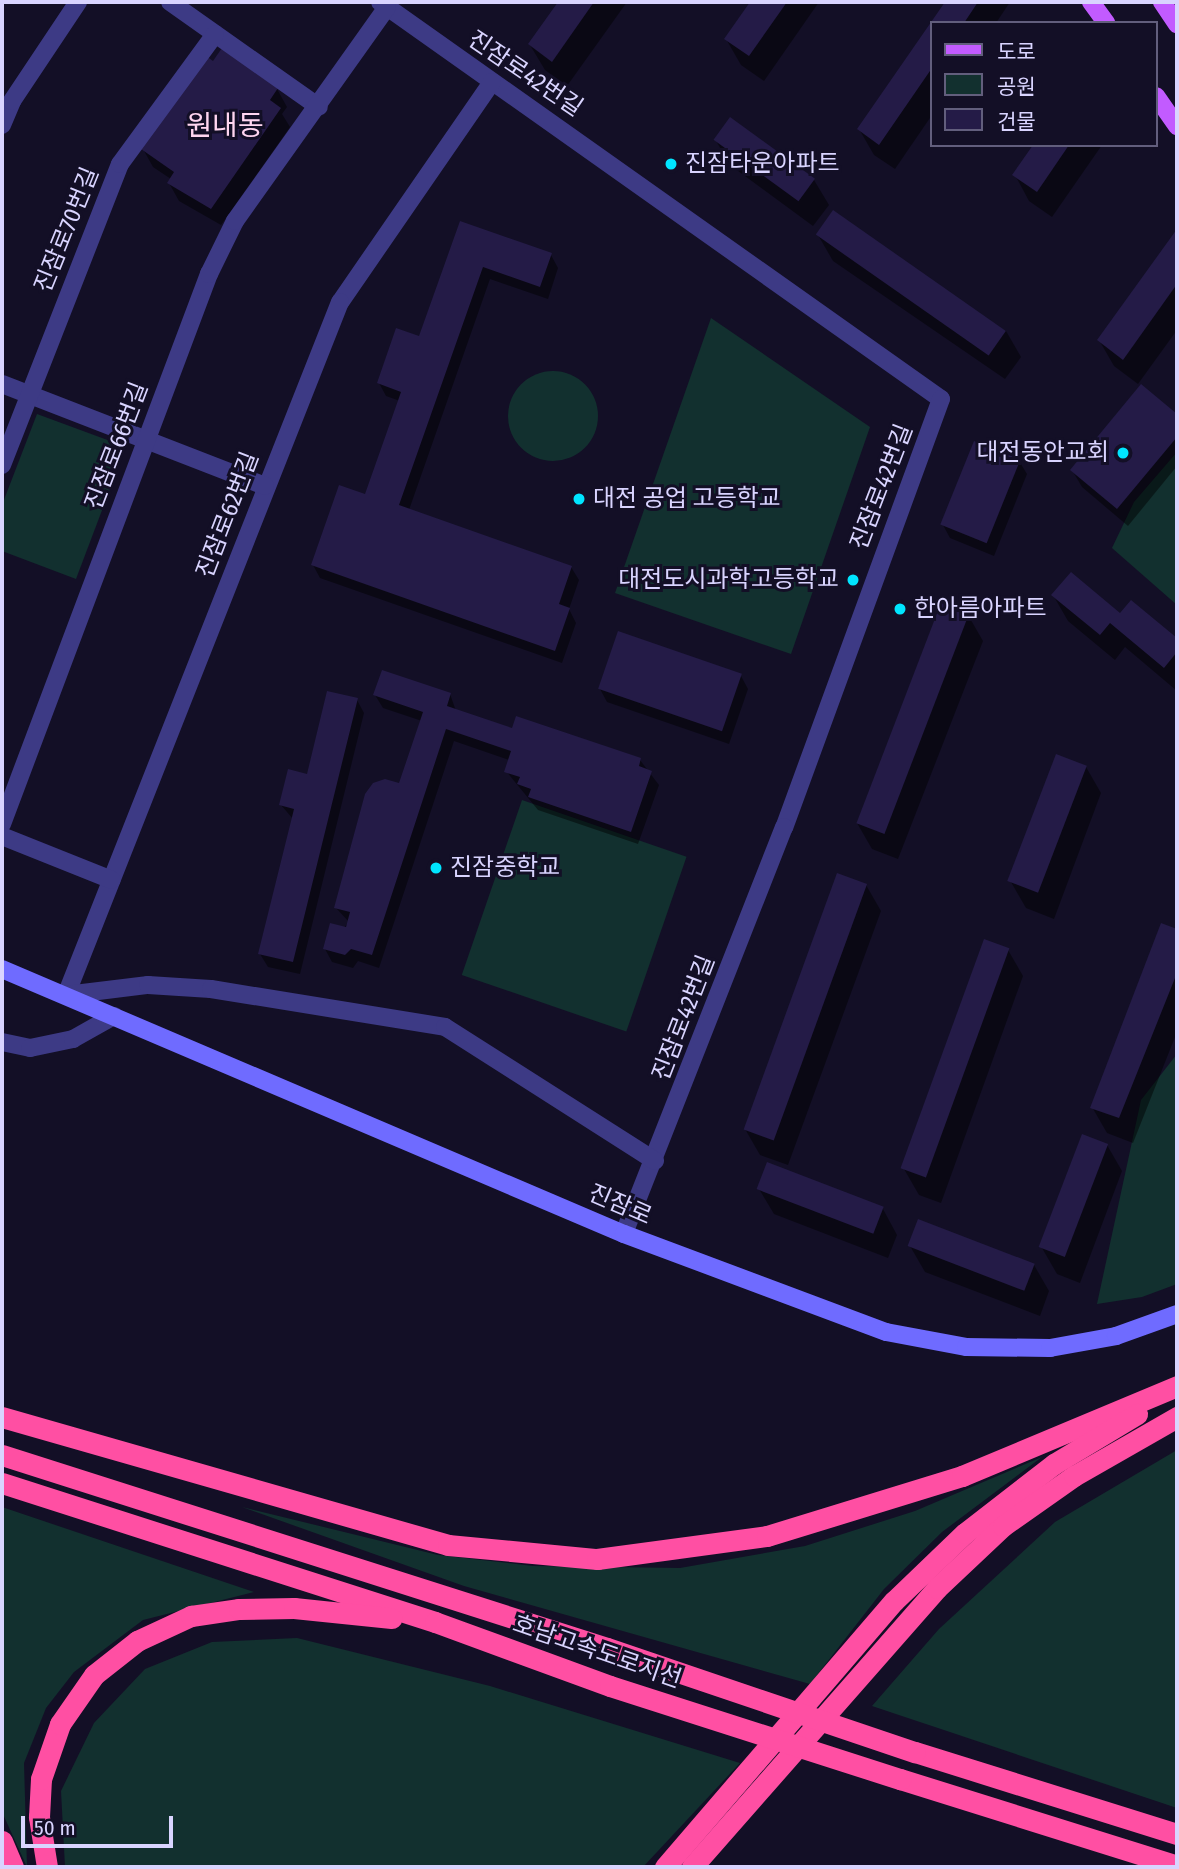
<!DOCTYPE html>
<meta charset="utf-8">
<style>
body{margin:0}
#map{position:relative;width:1179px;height:1869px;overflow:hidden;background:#130f26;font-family:"Fira Sans Condensed","Noto Sans KR",sans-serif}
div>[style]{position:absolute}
.green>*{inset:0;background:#12302f;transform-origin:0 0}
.round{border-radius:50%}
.shadow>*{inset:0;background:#0007}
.building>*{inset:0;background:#241b47;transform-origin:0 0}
.street>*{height:18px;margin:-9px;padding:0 9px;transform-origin:9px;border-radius:9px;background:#3d3a85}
.secondary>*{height:18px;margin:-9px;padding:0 9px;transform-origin:9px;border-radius:9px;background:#6f6bff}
.primary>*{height:18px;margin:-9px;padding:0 9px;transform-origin:9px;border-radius:9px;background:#c25bff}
.highway>*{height:21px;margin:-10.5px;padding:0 10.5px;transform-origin:10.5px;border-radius:10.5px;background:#ff4fa3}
.highway-bridge>*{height:21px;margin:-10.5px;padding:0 10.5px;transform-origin:10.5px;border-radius:10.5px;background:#ff4fa3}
.dots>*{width:19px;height:19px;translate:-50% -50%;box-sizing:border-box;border:4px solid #130f26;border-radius:50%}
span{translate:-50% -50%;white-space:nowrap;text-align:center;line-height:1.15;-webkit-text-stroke:6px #130f26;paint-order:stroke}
.street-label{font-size:24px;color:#d9d4ff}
.poi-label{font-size:24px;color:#d9d4ff}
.left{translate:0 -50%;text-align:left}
.right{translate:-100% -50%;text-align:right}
.quarter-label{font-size:28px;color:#ffd6f0}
.frame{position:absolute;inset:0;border:4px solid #d9d4ff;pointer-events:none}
.legend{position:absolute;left:930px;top:21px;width:228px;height:126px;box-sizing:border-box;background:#130f26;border:2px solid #625e7d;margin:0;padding:9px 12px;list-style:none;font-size:21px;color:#d9d4ff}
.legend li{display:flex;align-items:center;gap:14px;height:35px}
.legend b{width:35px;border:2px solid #625e7d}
.scale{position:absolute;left:21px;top:1816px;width:152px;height:32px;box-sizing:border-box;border:4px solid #d9d4ff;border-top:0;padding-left:9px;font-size:21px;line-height:24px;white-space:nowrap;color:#d9d4ff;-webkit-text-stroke:5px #130f26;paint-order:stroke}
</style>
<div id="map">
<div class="green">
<div style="clip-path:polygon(711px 318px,870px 427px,791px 654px,615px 593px)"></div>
<div class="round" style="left:508px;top:371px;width:90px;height:90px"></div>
<div style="clip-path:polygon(37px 414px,121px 445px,121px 460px,76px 579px,2px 551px,2px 505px)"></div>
<div style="clip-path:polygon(1177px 452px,1177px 605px,1112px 548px,1134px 502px)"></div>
<div style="left:522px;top:800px;width:174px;height:185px;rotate:19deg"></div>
<div style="clip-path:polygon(1177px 1054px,1177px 1284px,1142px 1297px,1097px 1304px,1141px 1100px)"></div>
<div style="clip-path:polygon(1177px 1450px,1177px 1808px,872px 1706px,939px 1629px,1055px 1522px)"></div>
<div style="clip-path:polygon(1042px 1457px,942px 1532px,884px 1589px,810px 1684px,464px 1586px,242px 1507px,438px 1555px,533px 1566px,680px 1568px,805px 1546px,915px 1511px)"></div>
<div style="clip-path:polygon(2px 1507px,254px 1592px,143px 1620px,74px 1672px,46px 1708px,24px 1763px,27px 1867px,2px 1812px)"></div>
<div style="clip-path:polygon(297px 1638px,490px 1686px,740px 1763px,643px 1867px,65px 1867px,61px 1791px,94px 1723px,145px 1669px,212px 1642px)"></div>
</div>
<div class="shadow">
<div style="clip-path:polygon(560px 2px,627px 2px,567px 86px,545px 70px,530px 45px)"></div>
<div style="clip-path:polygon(752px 2px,819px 2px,764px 81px,741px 65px,726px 39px)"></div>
<div style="clip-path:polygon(947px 2px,1010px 2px,996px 23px,932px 23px)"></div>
<div style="clip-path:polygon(932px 23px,932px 115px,895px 169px,874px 155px,859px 129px)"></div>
<div style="clip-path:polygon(222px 51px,277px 89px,287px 107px,282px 114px,290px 127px,221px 225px,179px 201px,169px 183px,171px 179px,153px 167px,143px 149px)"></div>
<div style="clip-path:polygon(715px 139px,814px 180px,829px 205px,813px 226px,730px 165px)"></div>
<div style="clip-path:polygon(1035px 145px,1102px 145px,1052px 217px,1029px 201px,1015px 175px)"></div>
<div style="clip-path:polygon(461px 223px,551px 255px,558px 268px,548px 299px,490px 279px,409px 510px,571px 567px,579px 580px,569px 609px,576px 623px,562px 663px,320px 578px,313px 565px,366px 496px,400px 401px,386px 396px,379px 383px,421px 338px)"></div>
<div style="clip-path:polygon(1177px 232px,1177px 330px,1138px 384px,1114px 366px,1099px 340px)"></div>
<div style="clip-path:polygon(818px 235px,1006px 331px,1021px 357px,1005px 379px,833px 261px)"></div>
<div style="clip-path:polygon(1141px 387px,1177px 417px,1177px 466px,1128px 526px,1082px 487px,1072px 470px)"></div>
<div style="clip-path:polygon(1019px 461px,1027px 474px,994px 556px,950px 538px,943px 525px)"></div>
<div style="clip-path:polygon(1053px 595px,1120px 615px,1131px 602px,1177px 640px,1177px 691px,1125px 647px,1115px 660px,1068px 621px)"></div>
<div style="clip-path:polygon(968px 615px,983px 641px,898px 859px,872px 849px,857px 823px)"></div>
<div style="clip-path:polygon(741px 676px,748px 689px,729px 744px,607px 702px,600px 689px)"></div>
<div style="clip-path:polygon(450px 694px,456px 711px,514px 730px,640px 760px,659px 785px,638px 844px,538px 810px,506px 771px,509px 760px,454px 741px,379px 968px,358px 961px,353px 968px,332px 962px,325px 949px,349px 922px,336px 908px,401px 786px,422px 721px,383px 708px,375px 695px)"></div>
<div style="clip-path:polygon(357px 700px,364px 713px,300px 974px,268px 967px,260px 954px,293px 819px,281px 805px,308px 776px)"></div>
<div style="clip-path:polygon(1086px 767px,1101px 793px,1054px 919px,1026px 908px,1011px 882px)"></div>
<div style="clip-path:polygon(866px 885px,881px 911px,788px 1165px,760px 1155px,745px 1129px)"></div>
<div style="clip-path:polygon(1163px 926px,1177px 931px,1177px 1032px,1133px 1143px,1107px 1133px,1092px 1107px)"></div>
<div style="clip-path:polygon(1008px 950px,1023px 976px,941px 1203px,919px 1195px,904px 1169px)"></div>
<div style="clip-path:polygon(1107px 1145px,1122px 1171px,1080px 1283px,1057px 1274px,1042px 1248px)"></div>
<div style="clip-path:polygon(759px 1189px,883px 1209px,897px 1235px,888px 1258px,774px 1214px)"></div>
<div style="clip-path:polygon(910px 1246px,1034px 1265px,1049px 1291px,1040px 1316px,925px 1272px)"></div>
</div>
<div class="building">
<div style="clip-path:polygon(558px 2px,594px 2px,552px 62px,528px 44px)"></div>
<div style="clip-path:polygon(750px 2px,787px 2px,749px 56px,724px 39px)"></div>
<div style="clip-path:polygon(945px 2px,978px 2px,964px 23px,932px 23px,932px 68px,879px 145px,857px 129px)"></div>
<div style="clip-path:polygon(222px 48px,278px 88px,270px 100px,281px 108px,211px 209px,167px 183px,174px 172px,141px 149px,206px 56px,213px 61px)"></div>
<div style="left:730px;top:117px;width:105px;height:28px;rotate:36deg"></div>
<div style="clip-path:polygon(1033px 145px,1069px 145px,1037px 192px,1012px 175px)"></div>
<div style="left:833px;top:210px;width:211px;height:30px;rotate:35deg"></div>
<div style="clip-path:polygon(460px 221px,552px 253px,540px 287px,483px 267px,399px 505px,572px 566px,559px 604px,570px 608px,555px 651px,311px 565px,339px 485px,365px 494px,401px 392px,377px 383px,396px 328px,419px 336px)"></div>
<div style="clip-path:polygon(1177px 229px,1177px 284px,1123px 360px,1097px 340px)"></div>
<div style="clip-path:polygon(1141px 384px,1177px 414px,1177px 437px,1117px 509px,1070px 470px)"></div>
<div style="left:974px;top:441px;width:50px;height:90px;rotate:22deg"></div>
<div style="clip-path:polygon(1071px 572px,1120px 613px,1131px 600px,1177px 638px,1177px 652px,1164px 668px,1110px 623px,1100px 635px,1051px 595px)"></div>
<div style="left:941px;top:603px;width:30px;height:236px;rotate:21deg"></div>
<div style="left:618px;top:631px;width:131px;height:61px;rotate:19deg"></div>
<div style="clip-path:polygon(382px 670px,451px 693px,447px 706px,512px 728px,516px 716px,641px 758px,639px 766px,652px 771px,631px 832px,528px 797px,531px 789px,517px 784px,520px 777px,504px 772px,511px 751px,446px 729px,372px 955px,351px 949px,345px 955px,323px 949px,330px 923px,346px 927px,350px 912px,334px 908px,365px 794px,373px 783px,385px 779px,399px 783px,423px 712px,373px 695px)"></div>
<div style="clip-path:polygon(327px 691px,358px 698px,293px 962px,258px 954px,294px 809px,279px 805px,288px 769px,307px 774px)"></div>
<div style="left:1056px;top:754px;width:33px;height:136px;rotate:21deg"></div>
<div style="left:837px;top:873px;width:32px;height:273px;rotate:20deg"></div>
<div style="clip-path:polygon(1161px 923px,1177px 929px,1177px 973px,1119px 1118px,1090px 1108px)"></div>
<div style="left:984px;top:939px;width:27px;height:244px;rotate:20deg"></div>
<div style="left:1082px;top:1134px;width:28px;height:121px;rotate:21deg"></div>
<div style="left:767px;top:1162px;width:125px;height:29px;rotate:21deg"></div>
<div style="left:918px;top:1219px;width:125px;height:29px;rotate:21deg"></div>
</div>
<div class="street">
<div style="left:170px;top:2px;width:182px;rotate:35.2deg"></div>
<div style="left:380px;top:2px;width:687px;rotate:35.29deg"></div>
<div style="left:941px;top:399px;width:456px;rotate:110.1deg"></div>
<div style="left:784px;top:827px;width:437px;rotate:111.5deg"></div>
<div style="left:492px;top:82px;width:267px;rotate:124.6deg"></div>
<div style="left:340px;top:302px;width:745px;rotate:111.57deg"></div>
<div style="left:66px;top:995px;width:83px;rotate:-7deg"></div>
<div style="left:148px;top:985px;width:63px;rotate:3.6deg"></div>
<div style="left:211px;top:989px;width:237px;rotate:9.2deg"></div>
<div style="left:445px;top:1027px;width:249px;rotate:32.5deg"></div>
<div style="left:2px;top:125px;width:26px;rotate:-67deg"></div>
<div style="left:12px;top:101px;width:119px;rotate:-56.3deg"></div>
<div style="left:2px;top:384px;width:282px;rotate:21.2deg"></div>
<div style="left:2px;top:465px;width:323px;rotate:-68.6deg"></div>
<div style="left:120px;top:164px;width:161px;rotate:-53.8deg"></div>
<div style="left:2px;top:824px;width:588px;rotate:-69.38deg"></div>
<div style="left:209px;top:274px;width:59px;rotate:-63.9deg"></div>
<div style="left:235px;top:221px;width:262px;rotate:-54.6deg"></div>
<div style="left:2px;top:836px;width:118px;rotate:21.8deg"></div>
<div style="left:2px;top:1042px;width:29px;rotate:12deg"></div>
<div style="left:30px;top:1048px;width:44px;rotate:-11.8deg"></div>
<div style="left:73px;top:1039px;width:47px;rotate:-29.3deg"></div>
</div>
<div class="secondary">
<div style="left:2px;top:969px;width:676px;rotate:23.08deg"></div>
<div style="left:624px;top:1234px;width:280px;rotate:20.5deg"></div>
<div style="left:886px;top:1332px;width:81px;rotate:10.6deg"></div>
<div style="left:966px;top:1347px;width:84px;rotate:0.7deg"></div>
<div style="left:1050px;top:1348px;width:67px;rotate:-10.3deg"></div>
<div style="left:1116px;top:1336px;width:65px;rotate:-19.8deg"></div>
</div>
<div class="primary">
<div style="left:1091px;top:2px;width:26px;rotate:54deg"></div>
<div style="left:1162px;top:2px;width:27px;rotate:56deg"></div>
<div style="left:1156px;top:96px;width:37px;rotate:55deg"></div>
</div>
<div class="highway">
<div style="left:2px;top:1417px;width:464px;rotate:16deg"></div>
<div style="left:448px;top:1545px;width:150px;rotate:5.4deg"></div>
<div style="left:597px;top:1559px;width:172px;rotate:-7.7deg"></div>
<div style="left:767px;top:1536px;width:204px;rotate:-17.1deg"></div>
<div style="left:962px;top:1476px;width:233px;rotate:-22.7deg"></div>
<div style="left:2px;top:1455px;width:635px;rotate:17.69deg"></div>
<div style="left:2px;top:1483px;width:455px;rotate:17.8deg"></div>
<div style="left:435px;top:1622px;width:186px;rotate:20.1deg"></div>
<div style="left:915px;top:1752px;width:275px;rotate:17.4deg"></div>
<div style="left:900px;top:1779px;width:290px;rotate:17.4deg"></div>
<div style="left:2px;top:1841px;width:28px;rotate:67deg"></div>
<div style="left:47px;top:1867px;width:51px;rotate:-99.1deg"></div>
<div style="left:39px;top:1817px;width:38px;rotate:-87deg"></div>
<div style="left:41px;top:1779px;width:58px;rotate:-70.9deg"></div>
<div style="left:60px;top:1724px;width:60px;rotate:-55.2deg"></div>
<div style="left:94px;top:1675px;width:55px;rotate:-38.3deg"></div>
<div style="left:137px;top:1641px;width:60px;rotate:-24.8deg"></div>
<div style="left:191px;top:1616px;width:49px;rotate:-8.3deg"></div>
<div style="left:239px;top:1609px;width:55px;rotate:-1deg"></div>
<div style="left:294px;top:1608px;width:98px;rotate:5.9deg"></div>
<div style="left:665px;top:1867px;width:351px;rotate:-49.3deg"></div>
<div style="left:894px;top:1601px;width:98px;rotate:-43.8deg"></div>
<div style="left:965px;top:1533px;width:113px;rotate:-37.8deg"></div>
<div style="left:1054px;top:1464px;width:97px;rotate:-31.1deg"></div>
<div style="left:692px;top:1867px;width:371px;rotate:-48.7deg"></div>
<div style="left:937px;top:1588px;width:91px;rotate:-43.2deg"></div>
<div style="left:1003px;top:1526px;width:87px;rotate:-35.2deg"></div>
<div style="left:1074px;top:1476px;width:119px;rotate:-29.8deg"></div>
</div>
<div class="highway-bridge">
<div style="left:607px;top:1648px;width:325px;rotate:18.7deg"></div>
<div style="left:610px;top:1686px;width:305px;rotate:17.8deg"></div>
</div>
<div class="dots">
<div style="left:671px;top:164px;background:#00e5ff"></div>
<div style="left:1123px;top:453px;background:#00e5ff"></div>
<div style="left:579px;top:499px;background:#00e5ff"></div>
<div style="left:853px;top:580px;background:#00e5ff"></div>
<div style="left:900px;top:609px;background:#00e5ff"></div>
<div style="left:436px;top:868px;background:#00e5ff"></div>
</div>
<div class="street-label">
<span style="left:525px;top:74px;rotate:34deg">진잠로42번길</span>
<span style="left:67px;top:230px;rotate:-68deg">진잠로70번길</span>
<span style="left:117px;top:446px;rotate:-69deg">진잠로66번길</span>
<span style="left:882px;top:487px;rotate:-69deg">진잠로42번길</span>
<span style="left:228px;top:515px;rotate:-69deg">진잠로62번길</span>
<span style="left:684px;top:1018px;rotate:-69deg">진잠로42번길</span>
<span style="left:620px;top:1205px;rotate:23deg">진잠로</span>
<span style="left:597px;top:1652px;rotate:19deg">호남고속도로지선</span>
</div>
<div class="poi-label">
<span class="left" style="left:685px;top:164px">진잠타운아파트</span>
<span class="right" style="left:1109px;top:453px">대전동안교회</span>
<span class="left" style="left:593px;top:499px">대전 공업 고등학교</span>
<span class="right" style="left:839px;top:580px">대전도시과학고등학교</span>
<span class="left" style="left:914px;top:609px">한아름아파트</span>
<span class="left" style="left:450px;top:868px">진잠중학교</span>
</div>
<div class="quarter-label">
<span style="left:225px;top:126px">원내동</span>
</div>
<div class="frame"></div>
<ul class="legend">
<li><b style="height:9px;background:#c25bff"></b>도로</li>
<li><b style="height:19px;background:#12302f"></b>공원</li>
<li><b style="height:19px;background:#241b47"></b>건물</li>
</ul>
<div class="scale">50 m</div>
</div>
